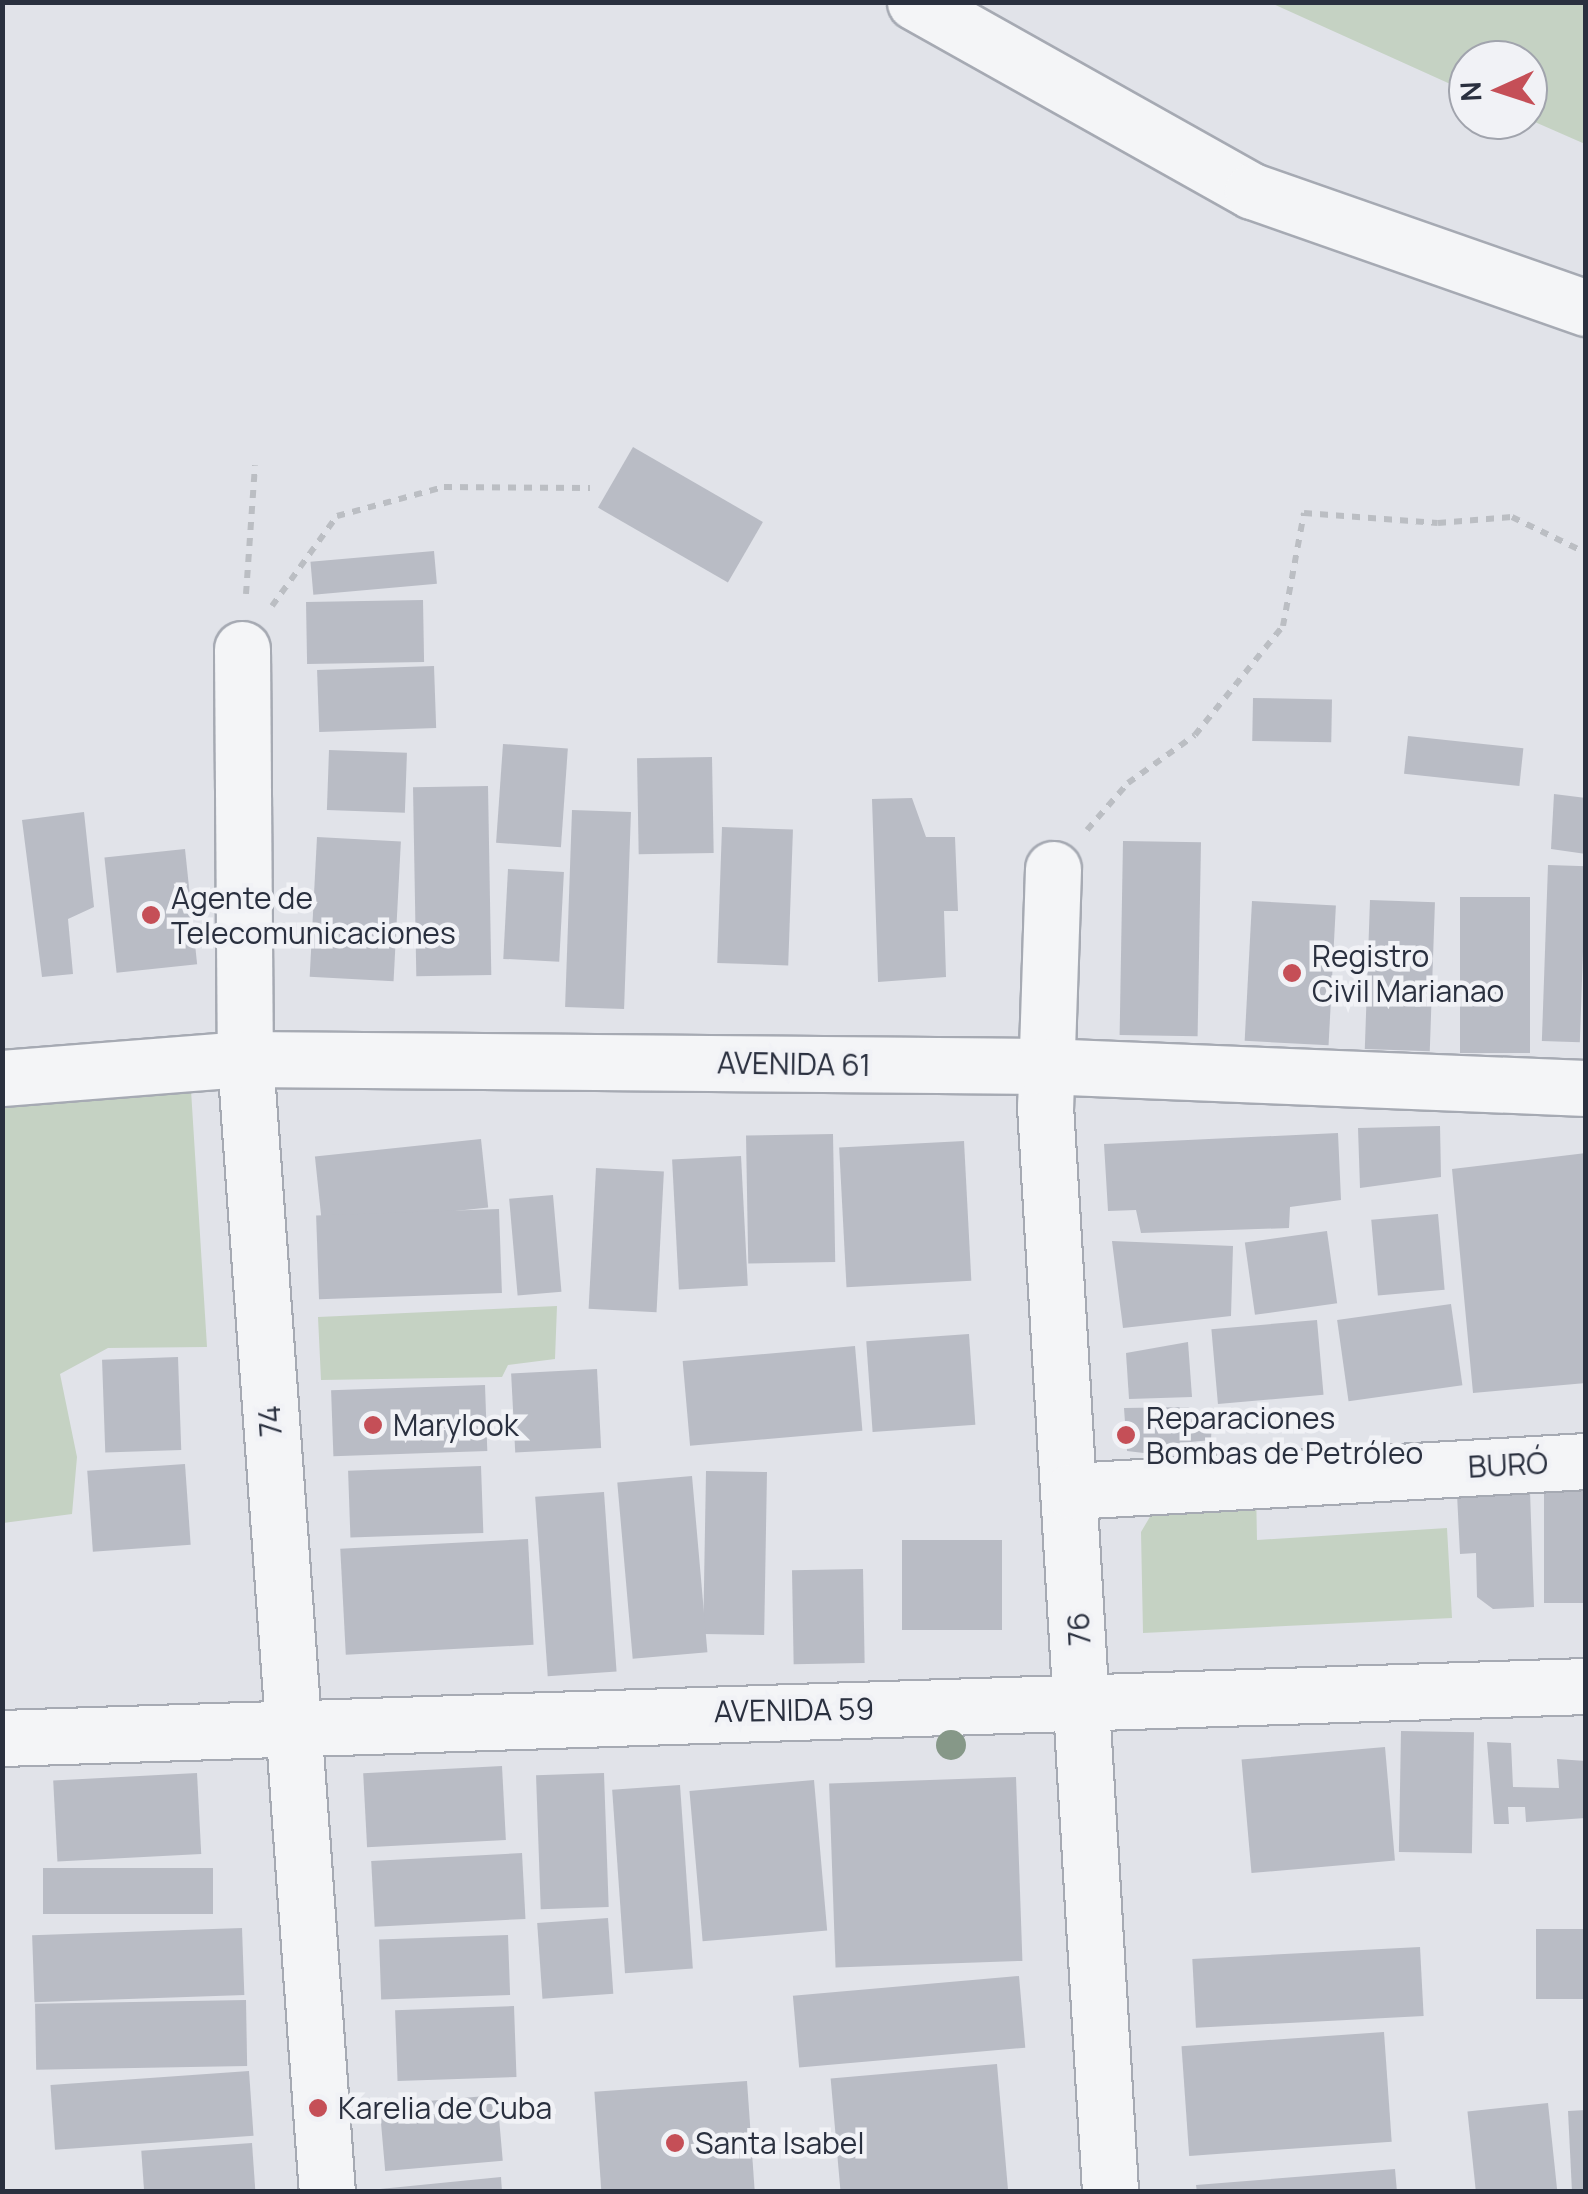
<!DOCTYPE html>
<meta charset="utf-8">
<style>
body{margin:0}
#map{position:relative;width:1588px;height:2194px;overflow:hidden;background:#e1e3e9;font-family:Manrope,sans-serif}
div>[style]{position:absolute}
.green>*{inset:0;background:#c5d2c3}
.building>*{inset:0;background:#b9bcc5;transform-origin:0 0}
.path>*{height:6px;margin-top:-3px;transform-origin:0;background:repeating-linear-gradient(90deg,#bbbec3 0 8px,transparent 0 16px)}
.roads{filter:drop-shadow(2px 0 #a6aab3) drop-shadow(-2px 0 #a6aab3) drop-shadow(0 2px #a6aab3) drop-shadow(0 -2px #a6aab3)}
.minor>*{height:55px;margin:-27.5px;padding:0 27.5px;transform-origin:27.5px;border-radius:27.5px;background:#f4f5f7}
.trees>*{width:30px;height:30px;margin:-15px;border-radius:50%;background:#869888}
.dots>*{width:28px;height:28px;translate:-50% -50%;box-sizing:border-box;border:5px solid #f1f2f6;border-radius:50%}
span{translate:-50% -50%;white-space:nowrap;text-align:center;line-height:1.15;-webkit-text-stroke:9px #f1f2f6;paint-order:stroke}
.poi-label{font-size:30px;color:#2a303f}
.left{translate:0 -50%;text-align:left}
.street-label{font-size:30px;color:#2a303f}
.frame{position:absolute;inset:0;border:5px solid #2a303f;pointer-events:none}
.north{position:absolute;left:1448px;top:40px;width:100px;height:100px;box-sizing:border-box;background:#f1f2f6;border:2px solid #a1a4ad;border-radius:50%;rotate:267deg;font-size:28px;font-weight:700;line-height:40px;text-align:center;color:#2a303f}
.north::after{content:'';display:block;margin:auto;width:35px;height:45px;background:#c54f57;clip-path:polygon(50% 0,100% 100%,50% 72%,0 100%)}
</style>
<div id="map">
<div class="green">
<div style="clip-path:polygon(1271px 3px,1585px 3px,1585px 144px,1528px 119px,1528px 60px,1468px 60px,1468px 92px)"></div>
<div style="clip-path:polygon(191px 1090px,207px 1347px,108px 1348px,60px 1374px,77px 1457px,72px 1514px,3px 1523px,3px 1103px)"></div>
<div style="clip-path:polygon(557px 1306px,555px 1359px,508px 1365px,502px 1377px,321px 1380px,318px 1317px)"></div>
<div style="clip-path:polygon(1256px 1488px,1257px 1540px,1447px 1528px,1452px 1618px,1143px 1633px,1141px 1532px,1164px 1493px)"></div>
</div>
<div class="building">
<div style="left:633px;top:447px;width:150px;height:70px;rotate:30deg"></div>
<div style="left:434px;top:551px;width:33px;height:124px;rotate:85deg"></div>
<div style="left:423px;top:600px;width:62px;height:117px;rotate:89deg"></div>
<div style="left:434px;top:666px;width:62px;height:117px;rotate:88deg"></div>
<div style="left:1253px;top:698px;width:79px;height:43px;rotate:1deg"></div>
<div style="left:1408px;top:736px;width:116px;height:38px;rotate:6deg"></div>
<div style="left:503px;top:744px;width:65px;height:99px;rotate:4deg"></div>
<div style="left:329px;top:750px;width:78px;height:60px;rotate:2deg"></div>
<div style="left:712px;top:757px;width:96px;height:75px;rotate:89deg"></div>
<div style="left:488px;top:786px;width:189px;height:75px;rotate:89deg"></div>
<div style="clip-path:polygon(1554px 794px,1586px 798px,1586px 854px,1551px 849px)"></div>
<div style="clip-path:polygon(912px 798px,926px 837px,955px 837px,958px 911px,944px 911px,946px 977px,878px 982px,872px 799px)"></div>
<div style="left:572px;top:810px;width:59px;height:197px;rotate:2deg"></div>
<div style="clip-path:polygon(84px 812px,94px 907px,68px 919px,73px 974px,42px 977px,22px 820px)"></div>
<div style="left:722px;top:827px;width:71px;height:136px;rotate:2deg"></div>
<div style="left:317px;top:837px;width:84px;height:140px;rotate:3deg"></div>
<div style="left:1123px;top:841px;width:78px;height:194px;rotate:1deg"></div>
<div style="left:185px;top:849px;width:116px;height:81px;rotate:84deg"></div>
<div style="left:1548px;top:865px;width:38px;height:176px;rotate:2deg"></div>
<div style="left:508px;top:869px;width:56px;height:90px;rotate:3deg"></div>
<div style="left:1530px;top:897px;width:156px;height:70px;rotate:90deg"></div>
<div style="left:1370px;top:900px;width:65px;height:149px;rotate:2deg"></div>
<div style="left:1252px;top:901px;width:84px;height:140px;rotate:3deg"></div>
<div style="clip-path:polygon(1440px 1126px,1441px 1177px,1360px 1188px,1358px 1128px)"></div>
<div style="clip-path:polygon(1338px 1133px,1341px 1200px,1290px 1207px,1289px 1228px,1141px 1233px,1136px 1210px,1108px 1211px,1104px 1144px)"></div>
<div style="left:833px;top:1134px;width:128px;height:87px;rotate:89deg"></div>
<div style="left:481px;top:1139px;width:69px;height:167px;rotate:84deg"></div>
<div style="left:964px;top:1141px;width:140px;height:125px;rotate:87deg"></div>
<div style="clip-path:polygon(1586px 1153px,1586px 1383px,1473px 1393px,1452px 1169px)"></div>
<div style="left:741px;top:1156px;width:130px;height:69px;rotate:87deg"></div>
<div style="left:596px;top:1168px;width:68px;height:141px;rotate:3deg"></div>
<div style="left:553px;top:1195px;width:97px;height:44px;rotate:85deg"></div>
<div style="left:499px;top:1209px;width:84px;height:183px;rotate:88deg"></div>
<div style="left:1438px;top:1214px;width:76px;height:67px;rotate:85deg"></div>
<div style="left:1327px;top:1231px;width:73px;height:83px;rotate:82deg"></div>
<div style="clip-path:polygon(1112px 1241px,1233px 1246px,1231px 1316px,1123px 1328px)"></div>
<div style="left:1451px;top:1304px;width:82px;height:115px;rotate:82deg"></div>
<div style="left:1317px;top:1320px;width:75px;height:106px;rotate:85deg"></div>
<div style="left:969px;top:1334px;width:91px;height:103px;rotate:86deg"></div>
<div style="clip-path:polygon(1188px 1342px,1192px 1397px,1129px 1399px,1126px 1353px)"></div>
<div style="left:855px;top:1346px;width:85px;height:173px;rotate:85deg"></div>
<div style="left:178px;top:1357px;width:93px;height:76px;rotate:88deg"></div>
<div style="left:597px;top:1369px;width:79px;height:86px;rotate:87deg"></div>
<div style="left:485px;top:1385px;width:66px;height:154px;rotate:88deg"></div>
<div style="clip-path:polygon(1189px 1407px,1212px 1419px,1211px 1440px,1170px 1444px,1169px 1456px,1127px 1451px,1124px 1408px)"></div>
<div style="left:185px;top:1464px;width:81px;height:98px;rotate:86deg"></div>
<div style="left:481px;top:1466px;width:67px;height:133px;rotate:88deg"></div>
<div style="left:706px;top:1471px;width:61px;height:163px;rotate:1deg"></div>
<div style="left:692px;top:1476px;width:177px;height:75px;rotate:85deg"></div>
<div style="left:1544px;top:1485px;width:42px;height:118px"></div>
<div style="clip-path:polygon(1530px 1491px,1534px 1607px,1493px 1609px,1477px 1597px,1476px 1553px,1460px 1554px,1457px 1494px)"></div>
<div style="left:604px;top:1492px;width:180px;height:69px;rotate:86deg"></div>
<div style="left:528px;top:1539px;width:106px;height:188px;rotate:87deg"></div>
<div style="left:902px;top:1540px;width:100px;height:90px"></div>
<div style="left:863px;top:1569px;width:94px;height:71px;rotate:89deg"></div>
<div style="left:1401px;top:1731px;width:73px;height:121px;rotate:1deg"></div>
<div style="clip-path:polygon(1487px 1742px,1511px 1743px,1513px 1787px,1559px 1788px,1557px 1759px,1586px 1761px,1586px 1818px,1526px 1822px,1525px 1807px,1508px 1807px,1509px 1824px,1494px 1824px)"></div>
<div style="left:1385px;top:1747px;width:114px;height:144px;rotate:85deg"></div>
<div style="left:502px;top:1766px;width:74px;height:139px;rotate:87deg"></div>
<div style="left:197px;top:1773px;width:81px;height:144px;rotate:87deg"></div>
<div style="left:604px;top:1773px;width:134px;height:68px;rotate:88deg"></div>
<div style="left:1016px;top:1777px;width:184px;height:187px;rotate:88deg"></div>
<div style="left:814px;top:1780px;width:151px;height:125px;rotate:85deg"></div>
<div style="left:680px;top:1785px;width:184px;height:68px;rotate:86deg"></div>
<div style="left:522px;top:1853px;width:66px;height:151px;rotate:87deg"></div>
<div style="left:43px;top:1868px;width:170px;height:46px"></div>
<div style="left:608px;top:1918px;width:76px;height:71px;rotate:86deg"></div>
<div style="left:242px;top:1928px;width:67px;height:210px;rotate:88deg"></div>
<div style="left:1586px;top:1929px;width:70px;height:50px;rotate:90deg"></div>
<div style="left:508px;top:1935px;width:60px;height:129px;rotate:88deg"></div>
<div style="left:1420px;top:1947px;width:69px;height:228px;rotate:87deg"></div>
<div style="left:1019px;top:1976px;width:72px;height:227px;rotate:85deg"></div>
<div style="left:246px;top:2000px;width:66px;height:211px;rotate:89deg"></div>
<div style="left:514px;top:2006px;width:71px;height:119px;rotate:88deg"></div>
<div style="left:1384px;top:2032px;width:110px;height:203px;rotate:86deg"></div>
<div style="left:997px;top:2064px;width:127px;height:167px;rotate:85deg"></div>
<div style="left:249px;top:2071px;width:65px;height:199px;rotate:86deg"></div>
<div style="left:747px;top:2081px;width:111px;height:153px;rotate:86deg"></div>
<div style="left:497px;top:2095px;width:66px;height:118px;rotate:85deg"></div>
<div style="left:1548px;top:2103px;width:89px;height:81px;rotate:84deg"></div>
<div style="clip-path:polygon(1586px 2110px,1586px 2192px,1572px 2192px,1568px 2111px)"></div>
<div style="left:252px;top:2143px;width:49px;height:111px;rotate:86deg"></div>
<div style="clip-path:polygon(1395px 2169px,1397px 2192px,1197px 2192px,1196px 2185px)"></div>
<div style="clip-path:polygon(501px 2177px,502px 2192px,380px 2192px,380px 2189px)"></div>
</div>
<div class="path">
<div style="left:246px;top:594px;width:129px;rotate:-86deg"></div>
<div style="left:272px;top:606px;width:111px;rotate:-54.2deg"></div>
<div style="left:337px;top:516px;width:111px;rotate:-15.2deg"></div>
<div style="left:444px;top:487px;width:146px;rotate:0.4deg"></div>
<div style="left:1087px;top:830px;width:62px;rotate:-48.9deg"></div>
<div style="left:1128px;top:783px;width:82px;rotate:-35.6deg"></div>
<div style="left:1195px;top:735px;width:140px;rotate:-51.1deg"></div>
<div style="left:1283px;top:626px;width:115px;rotate:-79.5deg"></div>
<div style="left:1304px;top:513px;width:134px;rotate:4.3deg"></div>
<div style="left:1438px;top:523px;width:74px;rotate:-4.6deg"></div>
<div style="left:1512px;top:517px;width:82px;rotate:25.9deg"></div>
</div>
<div class="roads">
<div class="minor">
<div style="left:915px;top:2px;width:386px;rotate:29.3deg"></div>
<div style="left:1252px;top:191px;width:354px;rotate:19.3deg"></div>
<div style="left:242px;top:649px;width:411px;rotate:89.6deg"></div>
<div style="left:245px;top:1060px;width:1135px;rotate:85.86deg"></div>
<div style="left:1053px;top:869px;width:237px;rotate:91.9deg"></div>
<div style="left:1045px;top:1106px;width:1088px;rotate:86.57deg"></div>
<div style="left:2px;top:1078px;width:243px;rotate:-4.5deg"></div>
<div style="left:244px;top:1059px;width:799px;rotate:0.5deg"></div>
<div style="left:1043px;top:1066px;width:543px;rotate:2.32deg"></div>
<div style="left:1072px;top:1491px;width:515px;rotate:-3.34deg"></div>
<div style="left:2px;top:1738px;width:1585px;rotate:-1.88deg"></div>
</div>
</div>
<div class="trees">
<div style="left:951px;top:1745px"></div>
</div>
<div class="dots">
<div style="left:151px;top:915px;background:#c54f57"></div>
<div style="left:1292px;top:973px;background:#c54f57"></div>
<div style="left:373px;top:1425px;background:#c54f57"></div>
<div style="left:1126px;top:1435px;background:#c54f57"></div>
<div style="left:318px;top:2108px;background:#c54f57"></div>
<div style="left:675px;top:2143px;background:#c54f57"></div>
</div>
<div class="poi-label">
<span class="left" style="left:171px;top:915px">Agente de<br>Telecomunicaciones</span>
<span class="left" style="left:1312px;top:973px">Registro<br>Civil Marianao</span>
<span class="left" style="left:1146px;top:1435px">Reparaciones<br>Bombas de Petróleo</span>
<span class="left" style="left:393px;top:1425px">Marylook</span>
<span class="left" style="left:338px;top:2108px">Karelia de Cuba</span>
<span class="left" style="left:695px;top:2143px">Santa Isabel</span>
</div>
<div class="street-label">
<span style="left:794px;top:1064px;rotate:1deg">AVENIDA 61</span>
<span style="left:270px;top:1421px;rotate:-94deg">74</span>
<span style="left:1508px;top:1465px;rotate:-3deg">BURÓ</span>
<span style="left:1079px;top:1629px;rotate:-93deg">76</span>
<span style="left:794px;top:1710px;rotate:-1deg">AVENIDA 59</span>
</div>
<div class="frame"></div>
<div class="north">N</div>
</div>
